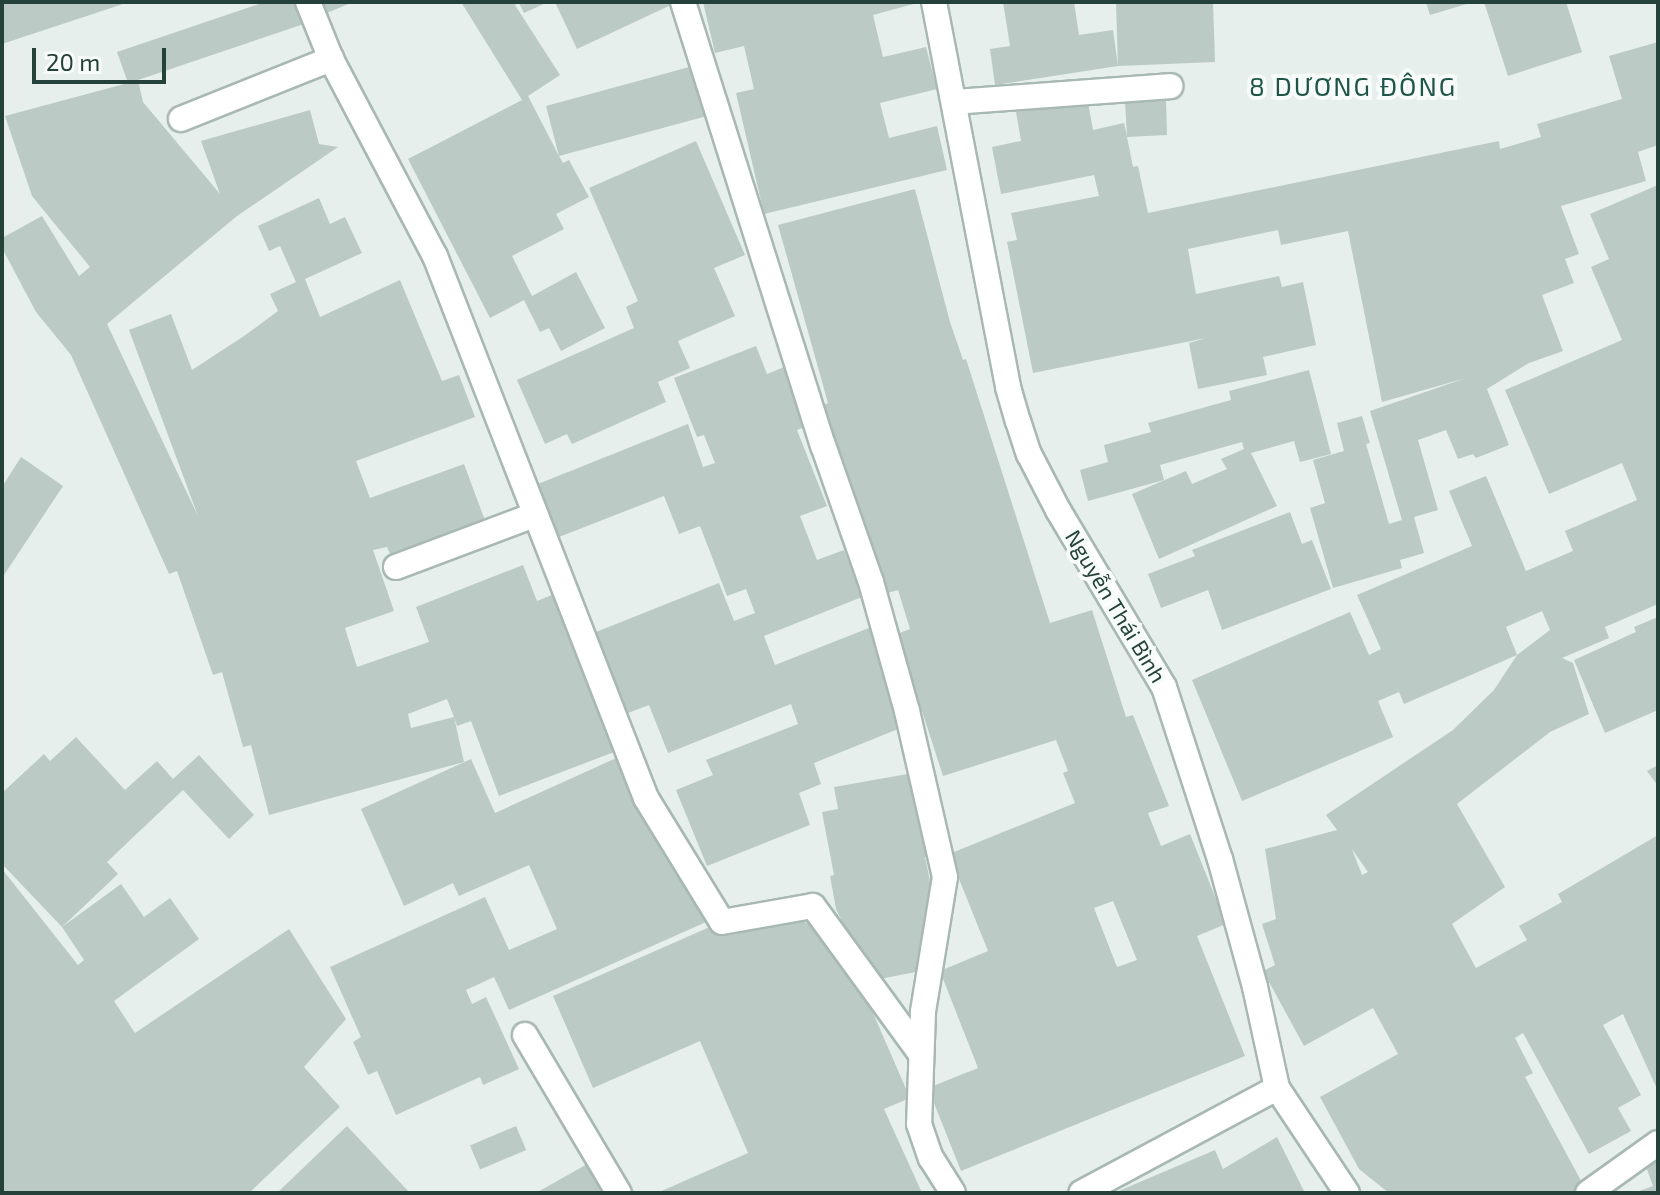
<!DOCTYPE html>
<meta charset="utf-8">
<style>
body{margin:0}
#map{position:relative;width:1660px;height:1195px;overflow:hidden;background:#e6efeb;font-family:"Exo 2",sans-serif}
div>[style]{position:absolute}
.building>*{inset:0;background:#bbcac4;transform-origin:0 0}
.roads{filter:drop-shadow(2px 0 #a8b8b2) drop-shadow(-2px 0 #a8b8b2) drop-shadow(0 2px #a8b8b2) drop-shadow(0 -2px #a8b8b2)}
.minor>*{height:24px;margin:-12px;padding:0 12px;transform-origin:12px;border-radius:12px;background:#fff}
span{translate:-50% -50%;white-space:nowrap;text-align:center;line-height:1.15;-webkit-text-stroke:8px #f7fbf9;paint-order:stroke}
.street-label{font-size:22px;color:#24423a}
.quarter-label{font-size:26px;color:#1f5548;letter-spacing:2px}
.frame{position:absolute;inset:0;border:4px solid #24423a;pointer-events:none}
.scale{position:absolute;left:32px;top:48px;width:134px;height:36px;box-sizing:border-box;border:4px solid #24423a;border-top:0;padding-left:10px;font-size:24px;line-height:28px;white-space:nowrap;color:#24423a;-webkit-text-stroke:6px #f7fbf9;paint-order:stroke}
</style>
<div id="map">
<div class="building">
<div style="clip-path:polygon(2px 2px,126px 2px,126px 3px,2px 44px)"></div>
<div style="clip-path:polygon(evenodd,265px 2px,297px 2px,304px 24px,138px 80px,143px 102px,220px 194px,201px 141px,310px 110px,319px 144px,338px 147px,237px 216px,107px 324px,198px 516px,129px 330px,171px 314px,192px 370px,244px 336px,278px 311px,270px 294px,296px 282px,280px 246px,269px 251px,258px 226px,319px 198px,330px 224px,345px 217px,362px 253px,305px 279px,320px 317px,400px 280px,442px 381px,459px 375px,475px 417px,356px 461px,370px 498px,464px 464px,487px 526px,393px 561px,387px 547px,373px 550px,394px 611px,345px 628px,357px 667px,429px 642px,416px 607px,523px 565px,537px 601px,554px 594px,614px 752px,499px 796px,471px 721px,457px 726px,454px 717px,464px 762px,269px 815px,251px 745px,243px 747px,222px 672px,213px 675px,177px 571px,169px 574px,71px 355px,36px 312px,2px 248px,2px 238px,42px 216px,79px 276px,90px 267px,32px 196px,5px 116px,128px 83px,117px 52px,265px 2px,447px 699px,454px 717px,411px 728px,408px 714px,447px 699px)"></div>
<div style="clip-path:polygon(323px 2px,353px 2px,327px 13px)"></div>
<div style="clip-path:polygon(461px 2px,548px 2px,524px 13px,519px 3px,515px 5px,560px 75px,528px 96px,559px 156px,546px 106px,693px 66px,707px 116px,559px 156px,563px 163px,569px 160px,589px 197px,556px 214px,564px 229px,512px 256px,532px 296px,576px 272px,605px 328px,561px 351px,549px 328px,540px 332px,524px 300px,490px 318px,408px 159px,522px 100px)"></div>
<div style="clip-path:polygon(555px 2px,670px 2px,671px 5px,577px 49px)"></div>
<div style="clip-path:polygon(703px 2px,921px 2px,873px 15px,883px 57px,926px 47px,937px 89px,880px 103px,889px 138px,937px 126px,947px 170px,764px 214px,736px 93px,754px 89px,744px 46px,715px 53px)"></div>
<div style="clip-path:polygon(1003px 2px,1074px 2px,1079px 35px,1113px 30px,1118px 66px,1116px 2px,1213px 2px,1215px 62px,1118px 66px,995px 85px,990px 49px,1010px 46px)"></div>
<div style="clip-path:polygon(1426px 2px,1470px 2px,1470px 3px,1430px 15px)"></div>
<div style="clip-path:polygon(1484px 2px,1566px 2px,1582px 52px,1508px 76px)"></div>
<div style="clip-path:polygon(1658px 42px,1658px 145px,1638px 152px,1646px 181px,1561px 206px,1579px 254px,1565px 259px,1574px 283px,1542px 295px,1563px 351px,1529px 363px,1487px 389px,1509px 445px,1476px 458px,1473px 454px,1458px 459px,1446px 430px,1418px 440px,1438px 510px,1414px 517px,1424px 553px,1400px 560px,1402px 568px,1333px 588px,1310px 508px,1325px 503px,1313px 460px,1344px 451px,1337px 423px,1362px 416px,1370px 443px,1366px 444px,1389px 524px,1402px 520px,1370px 411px,1466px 378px,1382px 402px,1348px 231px,1281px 245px,1278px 230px,1188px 249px,1196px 294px,1279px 276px,1282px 287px,1303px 282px,1316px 345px,1263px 357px,1267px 375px,1198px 389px,1189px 343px,1206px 338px,1033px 373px,1007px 242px,1017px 240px,1011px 213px,1099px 196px,1094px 175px,1001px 194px,992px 147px,1021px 141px,1016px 112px,1087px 97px,1093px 130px,1124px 123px,1127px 137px,1125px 101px,1166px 99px,1167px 135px,1127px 137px,1133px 167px,1138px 166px,1148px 213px,1499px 141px,1500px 149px,1541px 137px,1537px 124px,1622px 99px,1609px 56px)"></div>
<div style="clip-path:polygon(696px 141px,745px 255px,714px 268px,735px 316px,678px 341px,690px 368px,658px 382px,666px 402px,572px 444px,567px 434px,545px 444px,517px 380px,634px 328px,626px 307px,638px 301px,589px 188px)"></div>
<div style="clip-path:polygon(evenodd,1658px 185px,1658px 604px,1605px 627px,1609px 638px,1562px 658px,1573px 663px,1589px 714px,1550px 732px,1457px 804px,1505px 887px,1452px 924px,1476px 968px,1527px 940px,1519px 926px,1562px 902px,1558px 894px,1658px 835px,1658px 1091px,1623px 1014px,1603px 1025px,1641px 1095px,1618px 1108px,1631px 1131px,1589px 1154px,1523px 1033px,1515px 1038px,1533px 1073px,1525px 1077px,1586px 1190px,1581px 1193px,1389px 1193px,1359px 1169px,1320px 1097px,1398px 1054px,1373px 1008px,1304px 1046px,1263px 971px,1275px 965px,1262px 924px,1276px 919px,1265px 849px,1337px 830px,1326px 815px,1453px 730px,1494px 690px,1517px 655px,1550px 630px,1542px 611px,1506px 627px,1517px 655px,1404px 704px,1399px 692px,1378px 701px,1393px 737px,1242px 801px,1192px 680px,1350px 612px,1369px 655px,1381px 649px,1357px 595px,1472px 546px,1449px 491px,1486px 476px,1526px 571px,1573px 551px,1565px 531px,1637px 500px,1622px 463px,1549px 494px,1505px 390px,1622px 340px,1591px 267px,1609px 259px,1590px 214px,1658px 185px,1352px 849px,1368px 872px,1362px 875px,1352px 849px)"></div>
<div style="clip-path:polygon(evenodd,915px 189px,950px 322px,963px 360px,966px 359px,1050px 623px,1092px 610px,1126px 717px,1133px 715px,1169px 806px,1148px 813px,1161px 846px,1190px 834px,1226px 924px,1197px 936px,1245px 1056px,961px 1171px,928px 1088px,978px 1068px,940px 971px,988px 951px,949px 854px,1075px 803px,1063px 773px,1068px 771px,1056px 740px,943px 776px,897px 634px,910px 629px,898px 590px,884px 594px,824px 405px,828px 403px,778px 225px,915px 189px,1113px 901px,1137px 960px,1117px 967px,1094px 908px,1113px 901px)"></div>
<div style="clip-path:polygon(756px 346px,767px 374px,789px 365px,812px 424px,797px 430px,827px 506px,800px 516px,817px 560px,844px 550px,862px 597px,764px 636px,775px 665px,874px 626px,908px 725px,814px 763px,821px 784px,799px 793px,810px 825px,707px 866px,676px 790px,713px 775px,706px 760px,798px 724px,791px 704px,668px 753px,649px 705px,628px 713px,596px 632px,719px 583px,734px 621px,755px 613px,746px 589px,727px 596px,700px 526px,679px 534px,664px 496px,559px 537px,538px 484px,688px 424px,703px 467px,715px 463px,704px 435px,697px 437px,674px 378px)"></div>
<div style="clip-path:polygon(1309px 370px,1331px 454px,1300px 462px,1294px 441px,1251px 453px,1277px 506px,1159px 559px,1132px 494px,1186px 471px,1192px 484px,1227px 469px,1221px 459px,1244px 449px,1242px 442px,1160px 465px,1164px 480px,1088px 501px,1080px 470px,1108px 462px,1104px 445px,1151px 432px,1148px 423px,1231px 400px,1229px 391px)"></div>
<div style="clip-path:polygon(21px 457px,63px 486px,2px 578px,2px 487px)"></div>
<div style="clip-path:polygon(1290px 512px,1302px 544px,1312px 540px,1331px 589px,1222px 630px,1208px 590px,1161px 608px,1148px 574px,1195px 556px,1192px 550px)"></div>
<div style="clip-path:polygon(1658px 617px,1658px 710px,1605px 733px,1574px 660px,1636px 632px,1634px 627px)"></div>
<div style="clip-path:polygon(76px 737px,125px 790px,157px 761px,173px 779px,199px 755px,254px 815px,229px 839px,183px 790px,107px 862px,118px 874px,62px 927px,2px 864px,2px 793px,44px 754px,50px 761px)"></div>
<div style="clip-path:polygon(623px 755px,655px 808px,706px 922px,509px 1010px,494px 977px,466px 990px,472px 1004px,486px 997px,519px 1069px,483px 1085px,480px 1077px,396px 1115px,377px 1071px,368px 1075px,353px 1042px,361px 1037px,330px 967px,485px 897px,509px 950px,557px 929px,529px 865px,459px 896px,453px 883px,404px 906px,361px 809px,471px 759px,495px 813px)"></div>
<div style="clip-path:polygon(1658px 765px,1658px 786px,1647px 771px)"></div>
<div style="clip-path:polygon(913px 773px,937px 856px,925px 857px,932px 891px,926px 970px,880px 979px,851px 940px,836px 909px,830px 876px,834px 875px,822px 812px,838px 809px,834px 787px)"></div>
<div style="clip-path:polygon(2px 869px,78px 965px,84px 960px,62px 927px,121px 884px,144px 917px,170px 898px,199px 939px,114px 1001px,135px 1033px,289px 929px,346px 1019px,304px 1067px,340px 1107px,249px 1193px,2px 1193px)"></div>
<div style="clip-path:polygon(746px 911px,802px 921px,840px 937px,910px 1098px,884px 1109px,922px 1193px,657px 1193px,748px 1153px,700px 1041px,593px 1088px,553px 996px)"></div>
<div style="clip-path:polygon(347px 1126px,410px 1193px,277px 1193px)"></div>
<div style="left:516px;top:1126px;width:26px;height:50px;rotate:67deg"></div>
<div style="clip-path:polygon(1277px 1137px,1305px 1193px,1114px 1193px,1215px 1150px,1223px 1169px)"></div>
<div style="clip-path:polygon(1658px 1156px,1658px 1193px,1634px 1193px,1653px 1186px,1644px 1161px)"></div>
<div style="clip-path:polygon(596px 1159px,616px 1193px,536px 1193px)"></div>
</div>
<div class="roads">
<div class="minor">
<div style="left:308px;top:2px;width:61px;rotate:68deg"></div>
<div style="left:331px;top:59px;width:223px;rotate:62.2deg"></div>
<div style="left:435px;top:256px;width:582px;rotate:68.73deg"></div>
<div style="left:646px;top:798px;width:145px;rotate:58.5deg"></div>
<div style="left:722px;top:922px;width:92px;rotate:-10deg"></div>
<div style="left:813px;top:906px;width:183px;rotate:53.9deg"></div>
<div style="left:683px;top:2px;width:465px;rotate:72.5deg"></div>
<div style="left:823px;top:445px;width:145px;rotate:70.7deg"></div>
<div style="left:871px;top:582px;width:134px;rotate:74.4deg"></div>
<div style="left:907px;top:711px;width:170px;rotate:77.1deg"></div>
<div style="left:945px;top:877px;width:137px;rotate:99.3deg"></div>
<div style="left:923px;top:1012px;width:112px;rotate:92deg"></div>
<div style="left:919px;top:1124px;width:36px;rotate:71deg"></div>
<div style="left:931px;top:1158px;width:41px;rotate:57.8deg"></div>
<div style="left:934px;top:2px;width:392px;rotate:79.1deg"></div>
<div style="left:1008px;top:387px;width:35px;rotate:74deg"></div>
<div style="left:1018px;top:421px;width:35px;rotate:72deg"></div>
<div style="left:1029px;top:454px;width:63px;rotate:62.6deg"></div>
<div style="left:1058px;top:510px;width:206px;rotate:59.1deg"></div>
<div style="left:1164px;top:687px;width:181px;rotate:72deg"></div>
<div style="left:1220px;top:859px;width:133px;rotate:74.7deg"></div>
<div style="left:1255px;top:987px;width:103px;rotate:77.7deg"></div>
<div style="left:1277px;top:1088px;width:222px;rotate:151.8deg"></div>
<div style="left:954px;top:102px;width:217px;rotate:-4.2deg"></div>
<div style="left:181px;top:119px;width:162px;rotate:-21.8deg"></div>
<div style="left:396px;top:567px;width:147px;rotate:-20.6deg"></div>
<div style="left:525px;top:1035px;width:184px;rotate:59.3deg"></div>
<div style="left:1277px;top:1088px;width:126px;rotate:56.3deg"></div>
<div style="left:1588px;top:1193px;width:86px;rotate:-35.5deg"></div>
</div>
</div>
<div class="street-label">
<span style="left:1116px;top:606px;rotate:59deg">Nguyễn Thái Bình</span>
</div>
<div class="quarter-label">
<span style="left:1353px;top:86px">8 DƯƠNG ĐÔNG</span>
</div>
<div class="frame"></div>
<div class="scale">20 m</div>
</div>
